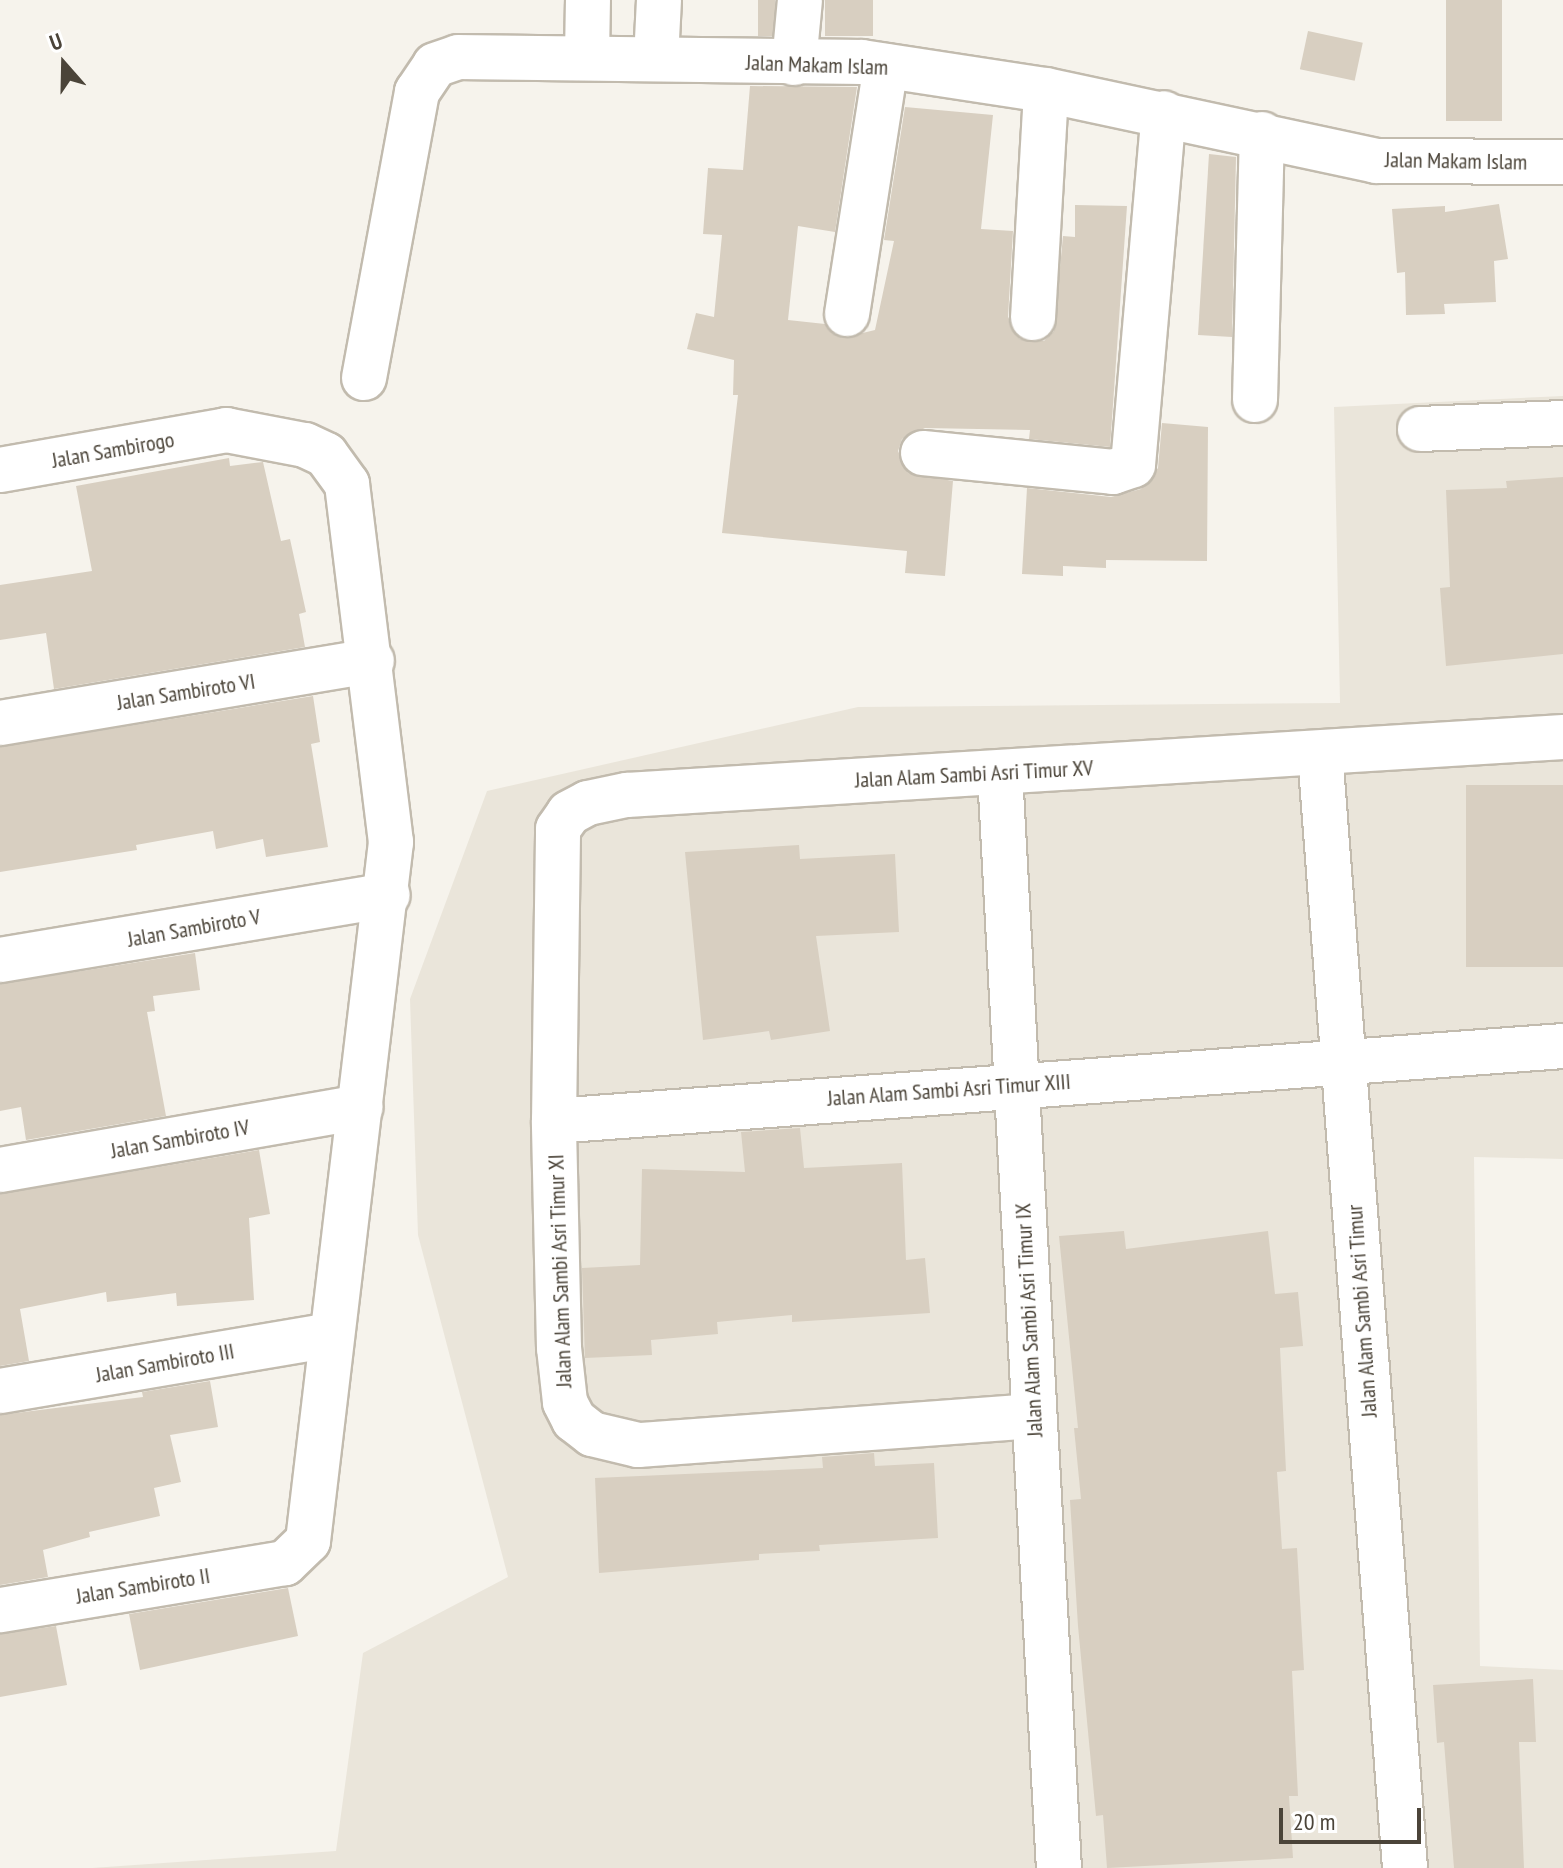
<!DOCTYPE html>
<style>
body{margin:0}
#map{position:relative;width:1563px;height:1868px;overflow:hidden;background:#f6f3ec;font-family:"PT Sans Narrow",sans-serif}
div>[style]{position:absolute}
.residential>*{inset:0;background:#eae5da}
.building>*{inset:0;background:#d8cfc1;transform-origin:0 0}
.roads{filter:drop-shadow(2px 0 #c2bbae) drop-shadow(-2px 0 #c2bbae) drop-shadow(0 2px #c2bbae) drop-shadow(0 -2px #c2bbae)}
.minor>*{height:44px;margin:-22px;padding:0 22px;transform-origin:22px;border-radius:22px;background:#fff}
span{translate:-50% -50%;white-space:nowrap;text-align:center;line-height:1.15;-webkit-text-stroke:6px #fff;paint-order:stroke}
.street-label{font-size:22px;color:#4b4439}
.north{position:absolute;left:24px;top:24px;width:80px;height:80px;-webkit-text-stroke:6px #fff;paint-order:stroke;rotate:340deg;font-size:22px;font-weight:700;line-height:32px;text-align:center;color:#4b4439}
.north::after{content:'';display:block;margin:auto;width:28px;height:36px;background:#4b4439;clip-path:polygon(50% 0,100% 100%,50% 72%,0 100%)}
.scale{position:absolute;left:1279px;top:1808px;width:142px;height:36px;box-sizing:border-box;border:4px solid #4b4439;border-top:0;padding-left:10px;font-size:24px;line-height:28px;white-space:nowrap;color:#4b4439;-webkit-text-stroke:6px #fff;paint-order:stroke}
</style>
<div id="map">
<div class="residential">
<div style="clip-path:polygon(1563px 396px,1563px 1159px,1474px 1157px,1480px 1666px,1563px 1670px,1563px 1868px,92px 1868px,336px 1851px,363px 1653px,508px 1577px,418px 1235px,410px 999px,487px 791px,858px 707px,1340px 703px,1334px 407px)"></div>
</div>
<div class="building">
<div style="left:758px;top:0;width:17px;height:36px"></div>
<div style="left:825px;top:0;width:48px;height:36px"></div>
<div style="left:1446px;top:0;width:56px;height:121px"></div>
<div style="left:1308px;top:31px;width:56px;height:39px;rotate:12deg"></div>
<div style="clip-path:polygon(750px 86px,857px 87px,835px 232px,798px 226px,788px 320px,825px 324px,842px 338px,875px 330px,894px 241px,884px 240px,905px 107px,993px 115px,981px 229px,1013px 231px,1008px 317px,1020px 339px,1044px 341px,1054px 331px,1063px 236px,1075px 237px,1075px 205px,1127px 206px,1110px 447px,1029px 439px,1030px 430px,925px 428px,902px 439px,898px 451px,908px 473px,953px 481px,945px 576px,905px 573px,907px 551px,722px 533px,738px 395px,733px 395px,734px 360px,687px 349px,696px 313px,714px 317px,722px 235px,703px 234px,708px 168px,743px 170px)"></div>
<div style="clip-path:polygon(1209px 154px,1236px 157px,1232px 337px,1198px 335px)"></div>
<div style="clip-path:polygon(1499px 204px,1508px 259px,1494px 261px,1496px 302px,1444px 304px,1445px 314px,1406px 315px,1405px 272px,1397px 273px,1392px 209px,1445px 206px,1445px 212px)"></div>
<div style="clip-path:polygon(1162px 423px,1208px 427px,1207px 561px,1106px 560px,1106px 568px,1063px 566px,1063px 576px,1022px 574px,1027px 488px,1111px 497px,1141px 489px,1158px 468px)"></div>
<div style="clip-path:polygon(229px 458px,230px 466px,263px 462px,281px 541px,290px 539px,306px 612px,299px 614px,305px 647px,54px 689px,46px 633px,0 640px,0 585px,92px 571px,76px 486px)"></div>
<div style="clip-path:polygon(1563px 477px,1563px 654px,1446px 666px,1440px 588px,1450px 587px,1446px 490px,1507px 488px,1506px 481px)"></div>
<div style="clip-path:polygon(313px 696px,320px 742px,311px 744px,328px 847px,266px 857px,263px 839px,216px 849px,213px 831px,136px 845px,137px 850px,0 872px,0 747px)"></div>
<div style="left:1563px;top:785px;width:182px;height:97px;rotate:90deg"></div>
<div style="clip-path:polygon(799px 845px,800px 859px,895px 854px,899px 932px,816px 936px,830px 1031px,771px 1040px,769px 1031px,703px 1040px,685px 852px)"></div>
<div style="clip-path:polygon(195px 953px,200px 990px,153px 996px,155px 1011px,147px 1012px,166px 1116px,26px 1140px,21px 1107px,0 1111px,0 984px)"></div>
<div style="clip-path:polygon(800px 1128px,804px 1168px,902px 1163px,906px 1260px,925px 1258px,930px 1313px,792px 1322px,792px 1315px,717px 1322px,718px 1334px,651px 1340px,652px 1355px,585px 1358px,582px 1268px,640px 1265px,642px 1169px,745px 1172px,741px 1132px)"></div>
<div style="clip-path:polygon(259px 1150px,270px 1214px,249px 1218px,254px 1300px,177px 1306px,176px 1293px,107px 1302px,106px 1292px,20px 1309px,29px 1361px,0 1366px,0 1194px)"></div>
<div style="clip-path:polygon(1124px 1231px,1126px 1249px,1268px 1231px,1275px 1294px,1298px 1292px,1303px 1346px,1280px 1348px,1286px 1471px,1277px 1472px,1282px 1549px,1297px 1548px,1304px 1670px,1292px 1671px,1298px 1796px,1289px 1796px,1293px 1858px,1107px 1868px,1103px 1815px,1096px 1816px,1078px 1626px,1070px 1500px,1081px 1499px,1074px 1428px,1078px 1428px,1059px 1236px)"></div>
<div style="clip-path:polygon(210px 1381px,218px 1427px,170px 1435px,181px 1482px,154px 1488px,160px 1516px,89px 1532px,90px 1537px,43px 1550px,48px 1577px,0 1585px,0 1415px,143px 1397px,142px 1392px)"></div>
<div style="clip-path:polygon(874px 1453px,875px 1466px,934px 1463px,938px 1538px,819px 1545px,820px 1551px,759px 1554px,759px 1560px,599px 1573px,595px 1478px,823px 1468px,822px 1457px)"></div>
<div style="clip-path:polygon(288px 1588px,298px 1636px,140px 1670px,129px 1614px)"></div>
<div style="clip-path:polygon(56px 1626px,67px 1685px,0 1697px,0 1634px)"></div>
<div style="clip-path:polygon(1533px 1679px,1536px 1742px,1519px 1742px,1524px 1868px,1454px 1868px,1444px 1742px,1437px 1743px,1433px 1685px)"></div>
</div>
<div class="roads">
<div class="minor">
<div style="left:587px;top:56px;width:56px;rotate:-89deg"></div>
<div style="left:656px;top:59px;width:59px;rotate:-87.1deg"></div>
<div style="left:794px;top:63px;width:63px;rotate:-84.6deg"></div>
<div style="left:847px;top:314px;width:251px;rotate:-81.1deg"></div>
<div style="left:1033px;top:318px;width:228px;rotate:-86.7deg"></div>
<div style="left:364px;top:378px;width:291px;rotate:-79.5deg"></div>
<div style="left:417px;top:92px;width:32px;rotate:-56deg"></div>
<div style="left:435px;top:65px;width:24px;rotate:-19deg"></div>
<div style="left:458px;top:57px;width:404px;rotate:0.7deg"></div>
<div style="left:862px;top:62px;width:186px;rotate:8.7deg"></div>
<div style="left:1046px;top:90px;width:338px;rotate:12.1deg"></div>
<div style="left:1376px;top:161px;width:187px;rotate:0.3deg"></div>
<div style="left:1255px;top:400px;width:266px;rotate:-88.5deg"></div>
<div style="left:1420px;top:429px;width:143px;rotate:-2.4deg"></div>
<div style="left:923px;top:453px;width:191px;rotate:5.7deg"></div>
<div style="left:1113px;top:472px;width:21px;rotate:-19deg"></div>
<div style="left:1133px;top:465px;width:353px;rotate:-85deg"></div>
<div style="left:0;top:470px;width:230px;rotate:-10deg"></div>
<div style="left:226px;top:430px;width:80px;rotate:10.8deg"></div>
<div style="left:305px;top:445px;width:23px;rotate:25deg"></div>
<div style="left:326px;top:455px;width:36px;rotate:54deg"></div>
<div style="left:347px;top:484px;width:361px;rotate:83deg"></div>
<div style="left:391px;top:842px;width:704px;rotate:96.77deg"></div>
<div style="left:308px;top:1541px;width:32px;rotate:136deg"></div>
<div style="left:285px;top:1563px;width:289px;rotate:170.6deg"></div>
<div style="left:0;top:723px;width:377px;rotate:-9.5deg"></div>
<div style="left:1320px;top:753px;width:1118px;rotate:85.64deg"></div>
<div style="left:1000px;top:773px;width:1097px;rotate:86.92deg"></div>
<div style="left:0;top:960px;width:393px;rotate:-9.5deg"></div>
<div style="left:554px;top:1121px;width:1012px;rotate:-4.25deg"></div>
<div style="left:0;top:1170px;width:366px;rotate:-9.9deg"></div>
<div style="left:0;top:1391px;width:335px;rotate:-9.6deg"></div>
<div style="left:1034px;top:1416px;width:397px;rotate:175.8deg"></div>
<div style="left:638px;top:1445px;width:47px;rotate:-166.6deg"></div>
<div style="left:592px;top:1434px;width:23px;rotate:-142deg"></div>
<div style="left:574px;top:1420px;width:20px;rotate:-117deg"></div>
<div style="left:565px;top:1402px;width:54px;rotate:-96.3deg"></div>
<div style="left:559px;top:1348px;width:227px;rotate:-91.3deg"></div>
<div style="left:554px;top:1121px;width:292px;rotate:-89.2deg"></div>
<div style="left:558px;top:829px;width:19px;rotate:-55deg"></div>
<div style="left:569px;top:813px;width:21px;rotate:-28deg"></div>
<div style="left:588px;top:803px;width:40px;rotate:-12deg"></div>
<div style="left:627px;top:795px;width:938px;rotate:-3.55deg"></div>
</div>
</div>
<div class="street-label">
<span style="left:817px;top:65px;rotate:2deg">Jalan Makam Islam</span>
<span style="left:1456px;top:161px;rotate:1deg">Jalan Makam Islam</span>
<span style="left:113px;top:450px;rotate:-10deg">Jalan Sambirogo</span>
<span style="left:186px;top:692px;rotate:-9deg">Jalan Sambiroto VI</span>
<span style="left:974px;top:774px;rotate:-3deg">Jalan Alam Sambi Asri Timur XV</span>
<span style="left:194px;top:928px;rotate:-10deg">Jalan Sambiroto V</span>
<span style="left:949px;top:1090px;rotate:-4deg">Jalan Alam Sambi Asri Timur XIII</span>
<span style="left:180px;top:1139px;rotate:-10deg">Jalan Sambiroto IV</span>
<span style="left:560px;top:1271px;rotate:-92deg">Jalan Alam Sambi Asri Timur XI</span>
<span style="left:1362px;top:1311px;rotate:-94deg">Jalan Alam Sambi Asri Timur</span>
<span style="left:1029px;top:1320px;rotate:-93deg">Jalan Alam Sambi Asri Timur IX</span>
<span style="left:165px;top:1363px;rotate:-10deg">Jalan Sambiroto III</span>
<span style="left:143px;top:1586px;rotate:-9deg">Jalan Sambiroto II</span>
</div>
<div class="north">U</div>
<div class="scale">20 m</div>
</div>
